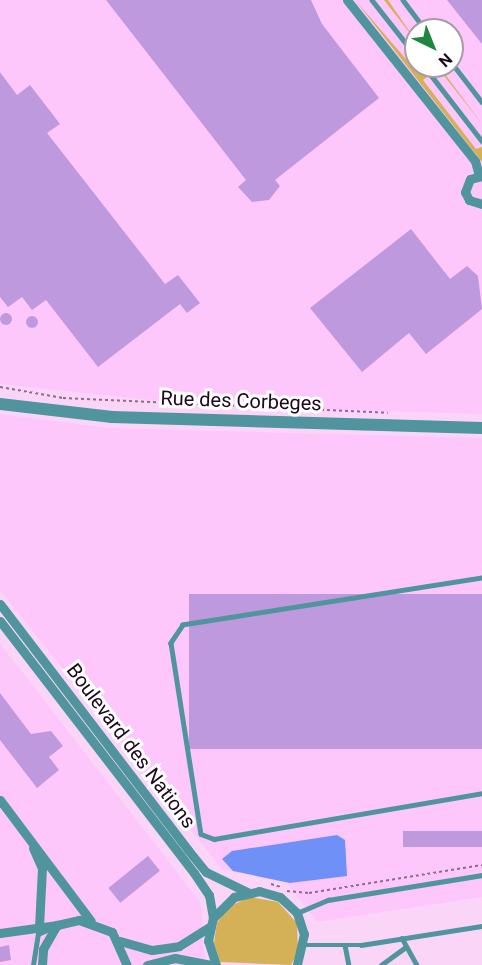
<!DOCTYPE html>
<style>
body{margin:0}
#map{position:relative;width:482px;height:965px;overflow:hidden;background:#fbd5f8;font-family:Roboto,sans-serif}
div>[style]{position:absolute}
.built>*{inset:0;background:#fec7fb}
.green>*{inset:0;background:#d4b157}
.water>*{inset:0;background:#6f91f7}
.building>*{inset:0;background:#be99de;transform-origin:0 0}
.round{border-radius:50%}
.path>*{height:1.5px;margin-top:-0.75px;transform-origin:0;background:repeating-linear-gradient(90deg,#8a6d89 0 3px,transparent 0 6px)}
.service>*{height:4.5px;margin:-2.25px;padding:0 2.25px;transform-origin:2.25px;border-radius:2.25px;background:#50949e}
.minor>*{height:9px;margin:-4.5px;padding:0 4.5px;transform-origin:4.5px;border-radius:4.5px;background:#50949e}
.tertiary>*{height:12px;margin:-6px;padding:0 6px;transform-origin:6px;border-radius:6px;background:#50949e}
span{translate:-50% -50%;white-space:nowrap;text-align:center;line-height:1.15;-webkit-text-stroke:6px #fff;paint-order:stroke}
.street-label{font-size:20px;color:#1d081d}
.north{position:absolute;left:404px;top:18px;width:60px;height:60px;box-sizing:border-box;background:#fff;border:2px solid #a59ca5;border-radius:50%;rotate:137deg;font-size:16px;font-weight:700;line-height:24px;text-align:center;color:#1d081d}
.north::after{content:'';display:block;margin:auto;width:21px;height:27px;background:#1e873d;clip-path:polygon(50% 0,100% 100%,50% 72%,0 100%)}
</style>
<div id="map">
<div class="built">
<div style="clip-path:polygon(evenodd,0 0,482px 0,482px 414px,207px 406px,0 384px,0 0,416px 30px,452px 30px,452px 66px,416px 66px,416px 30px)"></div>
<div style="clip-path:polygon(0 414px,109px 428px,482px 438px,482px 897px,317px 922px,286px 882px,222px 869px,0 590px)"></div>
<div style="clip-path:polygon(0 643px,201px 903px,205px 965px,0 965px)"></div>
</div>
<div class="green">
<div style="clip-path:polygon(355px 0,412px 66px,418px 66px,427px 77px,423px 80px,476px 149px,482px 147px,482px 162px)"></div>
<div style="clip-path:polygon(384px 0,388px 0,416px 41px)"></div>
<div style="clip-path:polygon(429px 66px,439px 66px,482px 124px,438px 68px,433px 72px)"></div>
<div style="clip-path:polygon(250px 897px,278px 902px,297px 923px,298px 952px,291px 965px,220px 962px,214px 943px,217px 923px,228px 907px)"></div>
</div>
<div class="water">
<div style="clip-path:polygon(337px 835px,345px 840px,347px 876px,290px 883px,233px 871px,222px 859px,232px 851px)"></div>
</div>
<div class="building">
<div style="clip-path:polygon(106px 0,311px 0,322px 24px,379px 98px,275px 180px,280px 186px,269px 200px,252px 202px,238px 187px,246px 180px)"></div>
<div style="clip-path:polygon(447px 0,482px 0,482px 44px,466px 24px)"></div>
<div style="clip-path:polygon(0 72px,17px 95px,30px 85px,60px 124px,47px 133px,165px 284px,178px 275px,200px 303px,187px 313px,180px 304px,98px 367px,46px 300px,32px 310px,22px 297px,8px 307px,0 297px)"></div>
<div style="clip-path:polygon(411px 229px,450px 279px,467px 266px,478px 276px,482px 309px,426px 354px,409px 333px,362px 372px,310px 308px)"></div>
<div class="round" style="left:0;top:313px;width:12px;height:12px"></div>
<div class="round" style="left:26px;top:316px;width:12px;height:12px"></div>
<div style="left:482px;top:594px;width:155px;height:293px;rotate:90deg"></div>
<div style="clip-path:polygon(0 693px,31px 734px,51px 731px,63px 746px,49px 757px,59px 770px,37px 788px,0 740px)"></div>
<div style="left:482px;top:831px;width:16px;height:79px;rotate:90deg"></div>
<div style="left:148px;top:856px;width:19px;height:51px;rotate:51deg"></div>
<div style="clip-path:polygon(9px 945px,11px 960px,0 962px,0 947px)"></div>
</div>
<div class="path">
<div style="left:0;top:387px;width:64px;rotate:9.9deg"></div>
<div style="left:63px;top:398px;width:325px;rotate:2.6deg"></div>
<div style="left:271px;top:884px;width:10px;rotate:17deg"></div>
<div style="left:287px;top:891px;width:22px;rotate:5deg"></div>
<div style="left:309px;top:893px;width:175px;rotate:-9.2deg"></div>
</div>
<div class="service">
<div style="left:372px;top:0;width:71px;rotate:51.8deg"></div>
<div style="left:403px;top:0;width:38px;rotate:53deg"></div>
<div style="left:452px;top:63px;width:49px;rotate:52.4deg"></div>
<div style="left:424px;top:66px;width:95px;rotate:52.3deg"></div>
<div style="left:482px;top:578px;width:303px;rotate:171.1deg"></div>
<div style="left:183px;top:625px;width:22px;rotate:124deg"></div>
<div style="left:171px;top:643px;width:193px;rotate:81.1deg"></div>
<div style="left:201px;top:834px;width:14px;rotate:21deg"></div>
<div style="left:214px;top:839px;width:272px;rotate:-9.7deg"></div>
<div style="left:297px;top:913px;width:34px;rotate:-23deg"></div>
<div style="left:328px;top:900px;width:156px;rotate:-9.2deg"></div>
<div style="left:402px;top:938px;width:31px;rotate:61deg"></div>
<div style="left:304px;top:945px;width:57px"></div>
<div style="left:361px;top:945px;width:122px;rotate:-8.9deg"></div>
<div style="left:345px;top:945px;width:20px;rotate:79deg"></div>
<div style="left:33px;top:965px;width:31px;rotate:-81deg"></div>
<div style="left:38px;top:934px;width:12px;rotate:-24deg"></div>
<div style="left:381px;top:965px;width:29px;rotate:-36deg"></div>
</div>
<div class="minor">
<div style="left:347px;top:0;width:206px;rotate:51.5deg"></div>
<div style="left:475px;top:161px;width:16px;rotate:75deg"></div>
<div style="left:482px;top:176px;width:12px;rotate:166deg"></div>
<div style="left:470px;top:179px;width:14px;rotate:111deg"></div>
<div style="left:465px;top:192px;width:9px;rotate:63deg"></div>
<div style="left:469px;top:200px;width:14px;rotate:17deg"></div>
<div style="left:0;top:604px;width:310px;rotate:52.6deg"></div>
<div style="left:188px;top:850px;width:28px;rotate:51deg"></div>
<div style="left:206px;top:872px;width:46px;rotate:26deg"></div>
<div style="left:0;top:621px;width:318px;rotate:52.4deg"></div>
<div style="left:194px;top:873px;width:27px;rotate:56deg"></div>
<div style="left:209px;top:895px;width:23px;rotate:80deg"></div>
<div style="left:0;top:800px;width:151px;rotate:53.1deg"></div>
<div style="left:33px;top:848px;width:22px;rotate:66deg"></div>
<div style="left:42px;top:868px;width:60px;rotate:92.9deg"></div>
<div style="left:0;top:933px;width:58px;rotate:-8deg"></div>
<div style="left:120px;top:941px;width:33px;rotate:16deg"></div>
<div style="left:152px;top:950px;width:27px;rotate:-8deg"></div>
<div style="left:179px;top:946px;width:36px;rotate:-32deg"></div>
<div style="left:42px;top:965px;width:16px;rotate:-86deg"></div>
<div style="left:43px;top:949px;width:28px;rotate:-60deg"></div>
<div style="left:57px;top:925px;width:23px;rotate:-13deg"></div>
<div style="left:79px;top:920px;width:35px;rotate:20deg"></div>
<div style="left:112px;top:932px;width:36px;rotate:66deg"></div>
<div style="left:147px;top:965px;width:29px;rotate:-14deg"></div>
<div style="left:175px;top:958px;width:38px;rotate:11deg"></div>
<div style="left:216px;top:965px;width:25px;rotate:-108deg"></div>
<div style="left:208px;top:941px;width:24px;rotate:-78deg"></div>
<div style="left:213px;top:918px;width:30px;rotate:-45deg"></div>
<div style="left:234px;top:897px;width:26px;rotate:-13deg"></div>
<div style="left:259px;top:891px;width:22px;rotate:16deg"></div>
<div style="left:280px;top:897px;width:23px;rotate:43deg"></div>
<div style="left:297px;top:913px;width:22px;rotate:72deg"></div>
<div style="left:304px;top:934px;width:32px;rotate:103deg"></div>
</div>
<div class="tertiary">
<div style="left:0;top:404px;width:113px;rotate:6.6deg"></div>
<div style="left:112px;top:417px;width:370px;rotate:1.7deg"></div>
</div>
<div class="street-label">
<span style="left:241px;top:401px;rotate:2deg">Rue des Corbeges</span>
<span style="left:131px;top:746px;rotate:53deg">Boulevard des Nations</span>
</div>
<div class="north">N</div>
</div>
